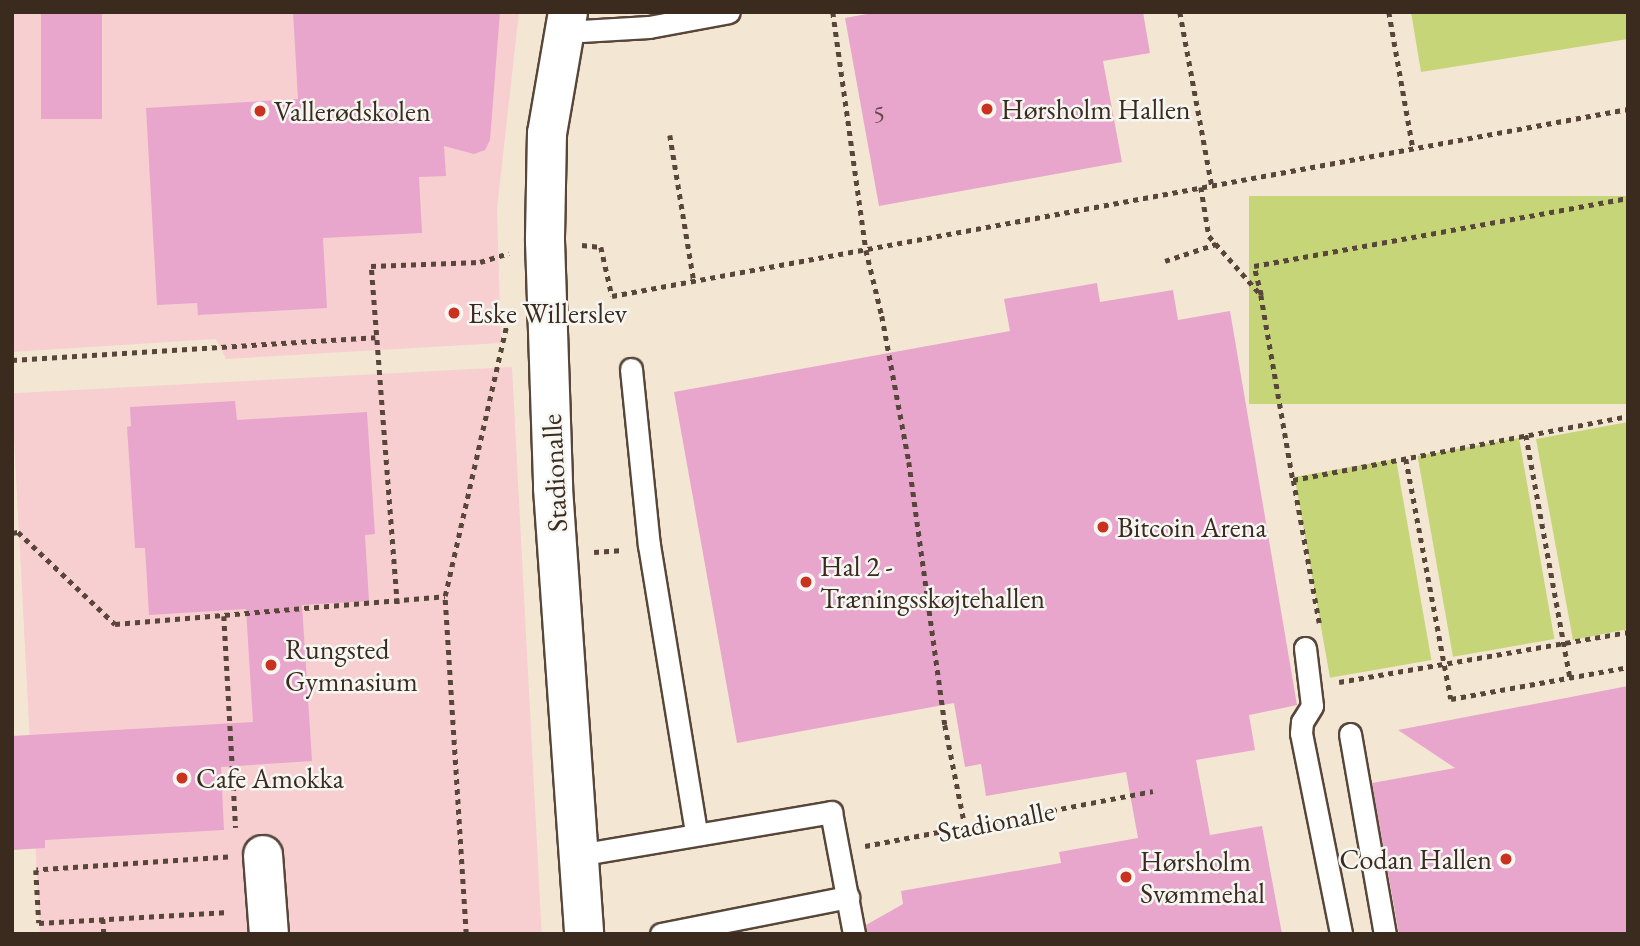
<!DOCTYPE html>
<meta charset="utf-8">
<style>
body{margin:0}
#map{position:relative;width:1640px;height:946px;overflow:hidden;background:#f3e7d3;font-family:"EB Garamond",serif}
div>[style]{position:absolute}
.built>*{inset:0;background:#f7cfd0;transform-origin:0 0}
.green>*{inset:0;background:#c5d577;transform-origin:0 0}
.building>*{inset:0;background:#e8a6cd;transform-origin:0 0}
.path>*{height:4.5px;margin-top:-2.25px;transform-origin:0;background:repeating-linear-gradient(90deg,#574639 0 5px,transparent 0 10px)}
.roads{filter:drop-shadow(2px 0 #574639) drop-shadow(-2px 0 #574639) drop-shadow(0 2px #574639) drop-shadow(0 -2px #574639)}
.service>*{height:21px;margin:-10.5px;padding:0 10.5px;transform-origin:10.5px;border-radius:10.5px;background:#fff}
.minor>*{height:38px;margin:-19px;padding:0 19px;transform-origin:19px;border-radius:19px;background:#fff}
.dots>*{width:19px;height:19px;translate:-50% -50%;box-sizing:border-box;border:4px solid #f6f6f2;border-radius:50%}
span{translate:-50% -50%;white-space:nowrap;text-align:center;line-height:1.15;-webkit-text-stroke:5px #f6f6f2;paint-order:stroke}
.number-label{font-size:24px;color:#66494a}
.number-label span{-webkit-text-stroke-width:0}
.poi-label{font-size:28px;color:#3b2a1e}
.left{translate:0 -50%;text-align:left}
.right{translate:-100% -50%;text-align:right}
.street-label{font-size:28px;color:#3b2a1e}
.frame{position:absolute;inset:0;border:14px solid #3b2a1e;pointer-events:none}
</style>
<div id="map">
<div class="built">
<div style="clip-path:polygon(12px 12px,519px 12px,497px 209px,501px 343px,226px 359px,216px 339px,12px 352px)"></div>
<div style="left:512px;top:367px;width:568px;height:501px;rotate:87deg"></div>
</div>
<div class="green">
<div style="clip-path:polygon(1411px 12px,1628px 12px,1628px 39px,1421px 72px)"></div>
<div style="left:1628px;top:196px;width:208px;height:379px;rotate:90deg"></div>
<div style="clip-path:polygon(1628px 422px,1628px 629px,1573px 640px,1536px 439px)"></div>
<div style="left:1519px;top:438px;width:204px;height:103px;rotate:80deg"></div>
<div style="left:1396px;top:459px;width:204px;height:103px;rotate:80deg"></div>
</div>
<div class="building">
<div style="left:41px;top:12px;width:61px;height:107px"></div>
<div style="clip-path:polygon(293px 12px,500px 12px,490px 140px,485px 150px,474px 154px,444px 146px,446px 176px,419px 177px,422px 233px,323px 238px,327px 308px,198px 315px,197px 303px,157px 305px,146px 108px,298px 99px)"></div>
<div style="clip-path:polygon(878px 12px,1143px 12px,1150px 53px,1103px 61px,1122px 162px,879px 206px,845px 18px)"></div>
<div style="clip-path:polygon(1097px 283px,1100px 302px,1173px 290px,1178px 320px,1230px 311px,1297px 705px,1249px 715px,1255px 750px,1196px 760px,1210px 835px,1262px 826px,1282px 934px,867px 934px,866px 925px,903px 904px,901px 891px,1061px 863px,1059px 852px,1138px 838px,1126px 772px,986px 796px,981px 764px,965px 767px,954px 703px,737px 743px,674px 392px,1010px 331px,1004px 299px)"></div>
<div style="clip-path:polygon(235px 401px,237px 420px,367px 412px,375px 534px,365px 535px,369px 601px,302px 605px,312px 761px,221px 767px,224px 830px,45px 840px,45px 848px,12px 850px,12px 736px,253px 722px,246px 609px,149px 615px,145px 548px,135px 548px,127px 427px,131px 426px,130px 407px)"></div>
<div style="clip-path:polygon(1628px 686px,1628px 934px,1399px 934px,1372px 783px,1455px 768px,1398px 730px)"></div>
</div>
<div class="path">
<div style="left:833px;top:12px;width:240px;rotate:82.1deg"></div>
<div style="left:866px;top:250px;width:68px;rotate:76.4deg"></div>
<div style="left:882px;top:316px;width:148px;rotate:79.5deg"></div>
<div style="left:909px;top:462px;width:265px;rotate:82.2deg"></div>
<div style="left:945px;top:725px;width:103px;rotate:78.8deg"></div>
<div style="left:1180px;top:12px;width:177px;rotate:79.6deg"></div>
<div style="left:1389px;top:12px;width:138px;rotate:80deg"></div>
<div style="left:670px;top:135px;width:148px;rotate:80.7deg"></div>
<div style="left:1201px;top:187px;width:50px;rotate:80.7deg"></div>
<div style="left:1209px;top:236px;width:79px;rotate:48.6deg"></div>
<div style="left:1261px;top:295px;width:188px;rotate:80.2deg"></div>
<div style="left:582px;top:245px;width:19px;rotate:6deg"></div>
<div style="left:601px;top:247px;width:50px;rotate:77.3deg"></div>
<div style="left:612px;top:296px;width:1033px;rotate:-10.43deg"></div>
<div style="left:1165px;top:261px;width:54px;rotate:-18.4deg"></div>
<div style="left:1261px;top:295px;width:30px;rotate:-104deg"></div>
<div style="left:1254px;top:266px;width:380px;rotate:-10.3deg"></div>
<div style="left:12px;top:360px;width:364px;rotate:-3.6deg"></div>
<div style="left:1526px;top:435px;width:246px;rotate:79.7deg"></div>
<div style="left:1406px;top:459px;width:244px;rotate:79.4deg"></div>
<div style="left:1451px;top:699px;width:180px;rotate:-10.2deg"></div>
<div style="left:12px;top:533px;width:6px;rotate:-9deg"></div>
<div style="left:18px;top:532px;width:134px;rotate:43.5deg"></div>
<div style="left:115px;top:624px;width:331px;rotate:-4.8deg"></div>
<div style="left:594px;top:552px;width:26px;rotate:-4deg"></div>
<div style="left:397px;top:604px;width:339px;rotate:-94.4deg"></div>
<div style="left:371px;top:266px;width:109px;rotate:-2.1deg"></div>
<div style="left:480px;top:262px;width:30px;rotate:-17deg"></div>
<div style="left:224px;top:616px;width:212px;rotate:86.8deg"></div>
<div style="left:1319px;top:623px;width:145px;rotate:-100.3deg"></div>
<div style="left:1293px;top:480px;width:341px;rotate:-10.8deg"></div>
<div style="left:1339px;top:682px;width:293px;rotate:-9.8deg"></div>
<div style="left:865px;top:846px;width:293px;rotate:-10.8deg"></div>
<div style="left:228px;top:857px;width:192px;rotate:176.1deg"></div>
<div style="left:36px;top:870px;width:53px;rotate:86.8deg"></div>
<div style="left:39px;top:923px;width:190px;rotate:-3.3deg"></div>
<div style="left:103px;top:919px;width:15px;rotate:86deg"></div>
<div style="left:466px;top:934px;width:339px;rotate:-93.6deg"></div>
<div style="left:445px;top:596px;width:280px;rotate:-77.2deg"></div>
</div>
<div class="roads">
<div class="service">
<div style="left:564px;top:32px;width:85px;rotate:-3.4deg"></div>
<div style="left:649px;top:27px;width:81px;rotate:-10.6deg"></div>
<div style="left:631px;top:369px;width:177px;rotate:84.2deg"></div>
<div style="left:649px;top:545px;width:292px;rotate:80.7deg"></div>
<div style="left:1305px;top:648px;width:58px;rotate:83.1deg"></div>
<div style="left:1312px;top:706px;width:19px;rotate:122deg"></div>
<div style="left:1302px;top:722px;width:11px;rotate:95deg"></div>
<div style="left:1301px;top:733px;width:205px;rotate:78.7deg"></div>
<div style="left:1350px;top:734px;width:203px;rotate:80.1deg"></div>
<div style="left:578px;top:855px;width:257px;rotate:-9.6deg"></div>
<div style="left:831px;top:812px;width:124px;rotate:79.3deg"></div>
<div style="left:661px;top:934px;width:191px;rotate:-11.2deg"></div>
</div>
<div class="minor">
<div style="left:568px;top:12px;width:123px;rotate:99.8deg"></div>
<div style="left:547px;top:133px;width:108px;rotate:91.1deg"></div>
<div style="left:545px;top:241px;width:247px;rotate:88.1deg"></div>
<div style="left:553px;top:488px;width:447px;rotate:86deg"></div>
<div style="left:263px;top:855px;width:79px;rotate:85.7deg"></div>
</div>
</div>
<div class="dots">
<div style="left:987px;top:109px;background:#c8321e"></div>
<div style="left:260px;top:111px;background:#c8321e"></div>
<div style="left:454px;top:313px;background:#c8321e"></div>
<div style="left:1103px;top:527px;background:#c8321e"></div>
<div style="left:806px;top:582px;background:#c8321e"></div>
<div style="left:271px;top:665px;background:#c8321e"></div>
<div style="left:182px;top:778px;background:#c8321e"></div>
<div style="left:1506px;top:859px;background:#c8321e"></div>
<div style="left:1126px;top:877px;background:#c8321e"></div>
</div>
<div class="number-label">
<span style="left:879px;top:114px">5</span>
</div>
<div class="poi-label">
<span class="left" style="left:1001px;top:109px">Hørsholm Hallen</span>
<span class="left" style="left:274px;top:111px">Vallerødskolen</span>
<span class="left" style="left:468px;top:313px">Eske Willerslev</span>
<span class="left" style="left:1117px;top:527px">Bitcoin Arena</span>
<span class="left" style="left:820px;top:582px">Hal 2 -<br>Træningsskøjtehallen</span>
<span class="left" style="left:285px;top:665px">Rungsted<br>Gymnasium</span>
<span class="left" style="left:196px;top:778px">Cafe Amokka</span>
<span class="right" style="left:1492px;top:859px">Codan Hallen</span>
<span class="left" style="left:1140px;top:877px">Hørsholm<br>Svømmehal</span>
</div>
<div class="street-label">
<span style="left:554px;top:473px;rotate:-93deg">Stadionalle</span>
<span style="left:996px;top:821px;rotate:-11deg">Stadionalle</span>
</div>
<div class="frame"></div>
</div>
